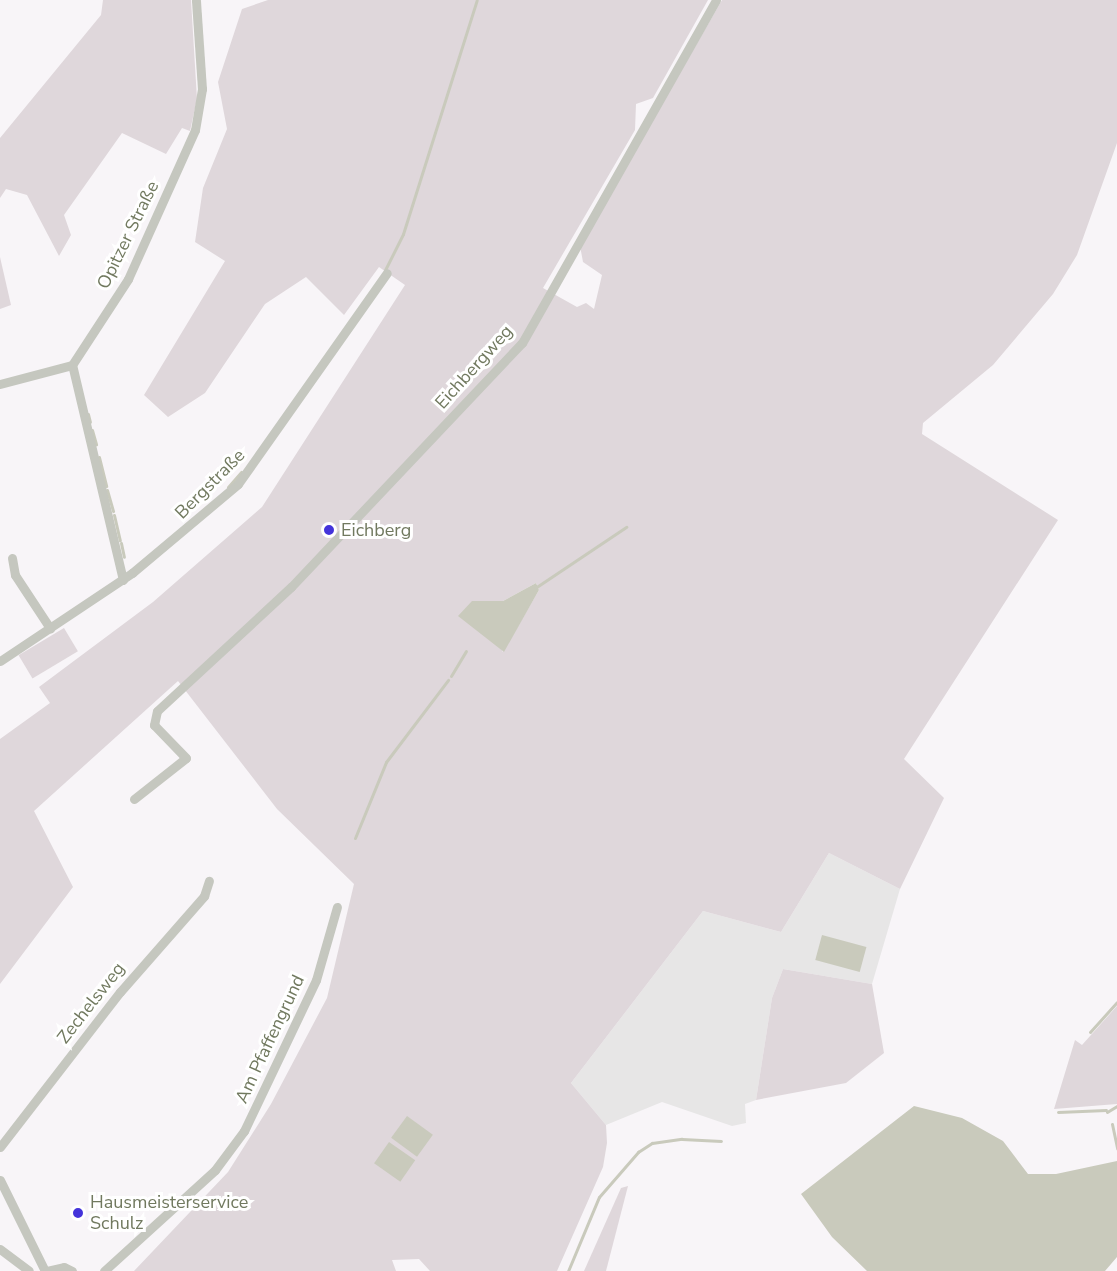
<!DOCTYPE html>
<meta charset="utf-8">
<style>
body{margin:0}
#map{position:relative;width:1117px;height:1271px;overflow:hidden;background:#f8f5f8;font-family:"Nunito Sans",sans-serif}
div>[style]{position:absolute}
.built>*{inset:0;background:#e7e6e6}
.green>*{inset:0;background:#dfd7db;transform-origin:0 0}
.water>*{inset:0;background:#c9cabc;transform-origin:0 0}
.stream>*{height:3px;margin:-1.5px;padding:0 1.5px;transform-origin:1.5px;border-radius:1.5px;background:#c9cabc}
.street>*{height:9px;margin:-4.5px;padding:0 4.5px;transform-origin:4.5px;border-radius:4.5px;background:#c5c7bf}
.dots>*{width:16px;height:16px;translate:-50% -50%;box-sizing:border-box;border:3px solid #fff;border-radius:50%}
span{translate:-50% -50%;white-space:nowrap;text-align:center;line-height:1.15;-webkit-text-stroke:6px #fff;paint-order:stroke}
.street-label{font-size:18px;color:#71795f}
.poi-label{font-size:18px;color:#71795f}
.left{translate:0 -50%;text-align:left}
</style>
<div id="map">
<div class="built">
<div style="clip-path:polygon(829px 853px,900px 889px,872px 984px,783px 969px,772px 998px,756px 1100px,745px 1104px,746px 1123px,732px 1126px,662px 1102px,606px 1125px,571px 1083px,703px 911px,781px 932px)"></div>
</div>
<div class="green">
<div style="clip-path:polygon(103px 0,191px 0,197px 99px,190px 131px,182px 128px,166px 154px,122px 133px,64px 215px,71px 235px,59px 256px,27px 195px,6px 189px,0 198px,0 138px,101px 15px)"></div>
<div style="clip-path:polygon(evenodd,268px 0,708px 0,653px 98px,636px 104px,635px 130px,543px 288px,577px 307px,586px 303px,594px 309px,602px 275px,583px 262px,580px 246px,722px 0,1117px 0,1117px 143px,1077px 255px,1053px 294px,993px 365px,923px 423px,922px 434px,1058px 520px,904px 759px,944px 798px,900px 889px,829px 853px,781px 932px,703px 911px,571px 1083px,606px 1125px,607px 1143px,603px 1167px,557px 1271px,430px 1271px,419px 1259px,392px 1260px,396px 1271px,134px 1271px,228px 1172px,271px 1104px,327px 998px,354px 884px,277px 809px,178px 681px,34px 811px,73px 887px,0 984px,0 739px,50px 703px,39px 687px,153px 602px,262px 507px,405px 285px,379px 267px,344px 315px,306px 277px,265px 304px,205px 393px,168px 417px,144px 395px,225px 261px,195px 242px,203px 188px,227px 129px,218px 82px,242px 9px,268px 0,536px 583px,539px 590px,503px 652px,472px 601px,503px 601px,536px 583px)"></div>
<div style="clip-path:polygon(0 257px,11px 305px,0 309px)"></div>
<div style="left:64px;top:628px;width:27px;height:53px;rotate:59deg"></div>
<div style="clip-path:polygon(783px 969px,872px 984px,884px 1053px,846px 1083px,756px 1100px,772px 998px)"></div>
<div style="clip-path:polygon(1117px 1006px,1117px 1104px,1054px 1109px,1075px 1040px,1082px 1045px)"></div>
<div style="clip-path:polygon(628px 1186px,606px 1271px,584px 1271px,621px 1188px)"></div>
</div>
<div class="water">
<div style="clip-path:polygon(536px 583px,539px 590px,504px 652px,458px 616px,472px 601px,503px 601px)"></div>
<div style="left:822px;top:935px;width:46px;height:26px;rotate:15deg"></div>
<div style="clip-path:polygon(914px 1106px,962px 1118px,1003px 1141px,1028px 1174px,1056px 1174px,1117px 1161px,1117px 1257px,1105px 1271px,867px 1271px,832px 1237px,801px 1194px)"></div>
<div style="left:407px;top:1116px;width:32px;height:27px;rotate:36deg"></div>
<div style="left:389px;top:1142px;width:32px;height:26px;rotate:35deg"></div>
</div>
<div class="stream">
<div style="left:385px;top:270px;width:40px;rotate:-63.4deg"></div>
<div style="left:403px;top:234px;width:245px;rotate:-72.5deg"></div>
<div style="left:88px;top:414px;width:8px;rotate:76deg"></div>
<div style="left:92px;top:430px;width:15px;rotate:74deg"></div>
<div style="left:99px;top:457px;width:30px;rotate:76deg"></div>
<div style="left:228px;top:487px;width:20px;rotate:-49deg"></div>
<div style="left:107px;top:490px;width:22px;rotate:74deg"></div>
<div style="left:114px;top:515px;width:26px;rotate:77deg"></div>
<div style="left:121px;top:543px;width:14px;rotate:78deg"></div>
<div style="left:535px;top:588px;width:110px;rotate:-33.8deg"></div>
<div style="left:451px;top:676px;width:29px;rotate:-59deg"></div>
<div style="left:355px;top:838px;width:82px;rotate:-67.8deg"></div>
<div style="left:386px;top:762px;width:103px;rotate:-52.9deg"></div>
<div style="left:1090px;top:1032px;width:40px;rotate:-48deg"></div>
<div style="left:1058px;top:1112px;width:48px;rotate:-2.4deg"></div>
<div style="left:1107px;top:1112px;width:12px;rotate:-31deg"></div>
<div style="left:1112px;top:1124px;width:25px;rotate:78deg"></div>
<div style="left:568px;top:1271px;width:80px;rotate:-67.3deg"></div>
<div style="left:599px;top:1197px;width:60px;rotate:-49.1deg"></div>
<div style="left:638px;top:1152px;width:17px;rotate:-33deg"></div>
<div style="left:652px;top:1143px;width:30px;rotate:-8deg"></div>
<div style="left:682px;top:1139px;width:39px;rotate:3deg"></div>
</div>
<div class="street">
<div style="left:0;top:384px;width:74px;rotate:-14.8deg"></div>
<div style="left:12px;top:558px;width:17px;rotate:80deg"></div>
<div style="left:15px;top:575px;width:64px;rotate:56.6deg"></div>
<div style="left:123px;top:580px;width:221px;rotate:-103.3deg"></div>
<div style="left:72px;top:365px;width:103px;rotate:-56.9deg"></div>
<div style="left:128px;top:279px;width:163px;rotate:-65.8deg"></div>
<div style="left:195px;top:130px;width:42px;rotate:-80.3deg"></div>
<div style="left:202px;top:89px;width:89px;rotate:-93.9deg"></div>
<div style="left:0;top:661px;width:159px;rotate:-33.7deg"></div>
<div style="left:132px;top:573px;width:138px;rotate:-40deg"></div>
<div style="left:238px;top:484px;width:258px;rotate:-54.8deg"></div>
<div style="left:134px;top:799px;width:66px;rotate:-38.3deg"></div>
<div style="left:186px;top:758px;width:46px;rotate:-134.1deg"></div>
<div style="left:154px;top:725px;width:14px;rotate:-78deg"></div>
<div style="left:157px;top:711px;width:183px;rotate:-42.8deg"></div>
<div style="left:291px;top:587px;width:336px;rotate:-46.6deg"></div>
<div style="left:522px;top:343px;width:394px;rotate:-60.5deg"></div>
<div style="left:0;top:1147px;width:196px;rotate:-52.3deg"></div>
<div style="left:120px;top:992px;width:128px;rotate:-48.8deg"></div>
<div style="left:204px;top:896px;width:16px;rotate:-72deg"></div>
<div style="left:0;top:1180px;width:102px;rotate:63.7deg"></div>
<div style="left:0;top:1249px;width:36px;rotate:37deg"></div>
<div style="left:47px;top:1271px;width:17px;rotate:-13deg"></div>
<div style="left:64px;top:1267px;width:9px;rotate:27deg"></div>
<div style="left:104px;top:1271px;width:150px;rotate:-42.3deg"></div>
<div style="left:215px;top:1170px;width:49px;rotate:-53.4deg"></div>
<div style="left:244px;top:1131px;width:167px;rotate:-64.5deg"></div>
<div style="left:316px;top:980px;width:76px;rotate:-74deg"></div>
</div>
<div class="dots">
<div style="left:329px;top:530px;background:#4433da"></div>
<div style="left:78px;top:1213px;background:#4433da"></div>
</div>
<div class="street-label">
<span style="left:128px;top:235px;rotate:-64deg">Opitzer Straße</span>
<span style="left:474px;top:367px;rotate:-48deg">Eichbergweg</span>
<span style="left:210px;top:484px;rotate:-45deg">Bergstraße</span>
<span style="left:91px;top:1003px;rotate:-52deg">Zechelsweg</span>
<span style="left:270px;top:1039px;rotate:-65deg">Am Pfaffengrund</span>
</div>
<div class="poi-label">
<span class="left" style="left:341px;top:530px">Eichberg</span>
<span class="left" style="left:90px;top:1213px">Hausmeisterservice<br>Schulz</span>
</div>
</div>
